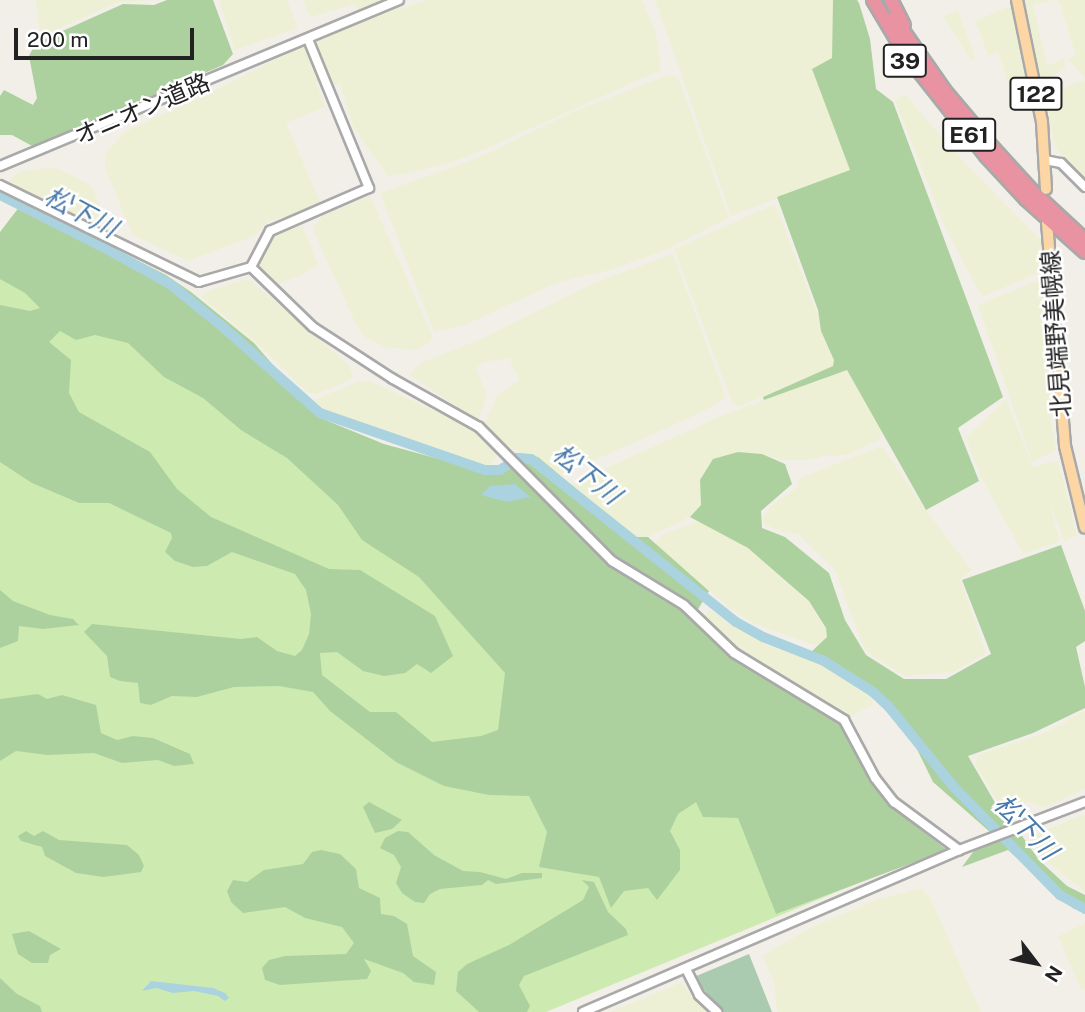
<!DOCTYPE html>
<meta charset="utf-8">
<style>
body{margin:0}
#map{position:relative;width:1085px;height:1012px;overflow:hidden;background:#f2efe9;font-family:"Public Sans","Noto Sans JP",sans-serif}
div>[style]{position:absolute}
.farmland>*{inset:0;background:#eef0d5}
.grass>*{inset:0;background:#cdebb0}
.forest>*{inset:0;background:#add19e}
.cemetery>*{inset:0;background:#aacbaf}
.water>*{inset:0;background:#aad3df}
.river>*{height:10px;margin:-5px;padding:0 5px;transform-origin:5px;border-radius:5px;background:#aad3df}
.roads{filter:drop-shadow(2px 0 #a9a9a9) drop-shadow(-2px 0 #a9a9a9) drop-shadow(0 2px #a9a9a9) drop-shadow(0 -2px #a9a9a9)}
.minor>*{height:8px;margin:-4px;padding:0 4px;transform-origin:4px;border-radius:4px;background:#fff}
.major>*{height:10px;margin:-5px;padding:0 5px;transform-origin:5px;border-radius:5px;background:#fcd6a4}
.highway>*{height:12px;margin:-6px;padding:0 6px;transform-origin:6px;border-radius:6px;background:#e892a2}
span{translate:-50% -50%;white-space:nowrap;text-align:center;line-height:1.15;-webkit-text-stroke:5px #fff;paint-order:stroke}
.shield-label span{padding:2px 5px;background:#fff;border:2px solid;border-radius:5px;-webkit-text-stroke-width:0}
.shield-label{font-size:23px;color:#222;font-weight:700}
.street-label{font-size:24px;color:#222}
.water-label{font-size:26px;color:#4a7aab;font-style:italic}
.north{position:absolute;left:1001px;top:928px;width:70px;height:70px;-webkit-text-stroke:5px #fff;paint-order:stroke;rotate:122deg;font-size:19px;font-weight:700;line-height:28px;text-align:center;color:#222}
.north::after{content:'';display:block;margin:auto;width:24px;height:32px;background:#222;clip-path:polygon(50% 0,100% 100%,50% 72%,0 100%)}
.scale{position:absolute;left:14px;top:28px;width:180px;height:32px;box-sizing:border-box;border:4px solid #222;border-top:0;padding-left:9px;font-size:21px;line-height:24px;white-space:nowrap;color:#222;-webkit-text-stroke:5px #fff;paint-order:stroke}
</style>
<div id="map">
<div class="farmland">
<div style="clip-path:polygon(35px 0,159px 0,118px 2px,41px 37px)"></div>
<div style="clip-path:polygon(219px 0,287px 0,298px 28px,235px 50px)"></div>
<div style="clip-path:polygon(303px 0,382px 0,360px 12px,355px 4px,310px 17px)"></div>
<div style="clip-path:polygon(427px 0,642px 0,655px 30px,661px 62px,659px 71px,483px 150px,446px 164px,388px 177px,353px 126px,340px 83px,331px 85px,313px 46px,315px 40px,396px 6px,401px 9px)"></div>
<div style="clip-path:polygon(655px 0,833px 0,832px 58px,813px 69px,850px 170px,731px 216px)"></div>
<div style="clip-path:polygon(1023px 0,1085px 0,1085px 78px,1068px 59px,1076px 56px,1060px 4px,1056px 0,1033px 4px,1047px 66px,1064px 59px,1066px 67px,1041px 83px)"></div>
<div style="clip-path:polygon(1008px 7px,1013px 8px,1028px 87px,1012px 94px,998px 52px,988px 55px,975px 21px)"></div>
<div style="clip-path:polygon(958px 10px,975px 58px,971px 61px,943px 16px)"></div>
<div style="clip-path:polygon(303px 45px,309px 47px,321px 79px,317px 85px,325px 107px,286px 123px,322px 206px,267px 222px,255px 236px,187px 261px,132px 234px,105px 167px,106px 153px,124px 132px,214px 91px)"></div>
<div style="clip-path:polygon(668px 75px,678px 77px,729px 218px,665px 250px,610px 270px,556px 283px,465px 325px,434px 332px,380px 193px,475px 159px,573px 112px)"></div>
<div style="clip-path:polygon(1082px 80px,1085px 82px,1085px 178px,1058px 151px,1053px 140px,1046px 97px)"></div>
<div style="clip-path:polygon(904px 94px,964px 162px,1041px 240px,1040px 272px,982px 297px,945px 227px,895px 100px)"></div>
<div style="clip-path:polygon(47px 168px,59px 169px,91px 185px,111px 231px,103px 233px,6px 183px,19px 172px)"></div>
<div style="clip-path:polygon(370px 196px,432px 335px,431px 341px,416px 350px,384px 347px,365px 337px,357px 327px,315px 234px,314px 227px,322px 216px)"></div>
<div style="clip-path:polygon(775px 204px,835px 360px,833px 366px,738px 407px,732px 402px,674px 249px)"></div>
<div style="clip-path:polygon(303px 226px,318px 265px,302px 275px,273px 286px,256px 268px,267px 242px,274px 234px)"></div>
<div style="clip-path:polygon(673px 254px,726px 397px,704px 411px,560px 476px,538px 457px,520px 453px,501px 442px,485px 422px,497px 395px,519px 380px,509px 358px,484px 362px,476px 368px,487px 395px,478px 422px,409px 374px,423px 362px,483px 338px,596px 282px)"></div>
<div style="clip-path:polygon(1042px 279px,1050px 415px,1056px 450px,1032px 462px,978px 305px)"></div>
<div style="clip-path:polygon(244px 280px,250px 280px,348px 364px,353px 375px,350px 380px,317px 394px,307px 392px,256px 342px,201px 297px,207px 291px)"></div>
<div style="clip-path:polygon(847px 370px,881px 430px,880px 439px,848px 455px,824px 456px,809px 460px,783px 460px,762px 454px,700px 480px,701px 505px,690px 517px,648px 537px,635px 537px,571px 484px,721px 416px)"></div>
<div style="clip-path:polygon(360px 381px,370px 381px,450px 418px,475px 432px,499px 454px,488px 467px,344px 419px,328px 412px,314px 400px)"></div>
<div style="clip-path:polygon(1006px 399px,1033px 467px,1058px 461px,1077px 535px,1064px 541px,1048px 498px,1060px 541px,1023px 554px,981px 477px,966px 438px)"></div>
<div style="clip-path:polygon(882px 446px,927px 512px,972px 570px,960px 579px,986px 653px,953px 672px,905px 676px,874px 657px,862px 644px,835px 570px,798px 534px,783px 532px,766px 525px,762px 518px,770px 507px,799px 486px,797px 479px)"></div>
<div style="clip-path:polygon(698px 521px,748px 548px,809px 601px,826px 628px,827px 637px,823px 643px,817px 646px,755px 624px,731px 609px,655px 544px,663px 534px)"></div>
<div style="clip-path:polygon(710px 610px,768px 646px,805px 656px,821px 664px,873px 699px,872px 705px,849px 717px,779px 673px,742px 657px,704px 621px,703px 618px)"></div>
<div style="clip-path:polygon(1085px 711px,1085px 789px,1042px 808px,1029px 802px,1002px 809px,975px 764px,979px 755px,1044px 733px)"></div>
<div style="clip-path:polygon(1085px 814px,1085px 892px,1045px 860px,1029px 837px)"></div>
<div style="clip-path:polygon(921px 888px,930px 897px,981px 1012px,777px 1012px,774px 983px,762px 956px,812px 927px,876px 900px)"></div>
<div style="clip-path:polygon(1085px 923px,1085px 989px,1081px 990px,1058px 936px)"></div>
<div style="clip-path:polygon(682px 982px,692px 997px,713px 1012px,610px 1012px)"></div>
</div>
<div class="grass">
<div style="clip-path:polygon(0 251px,84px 291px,702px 779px,936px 851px,546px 1012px,0 1012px)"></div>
</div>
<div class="forest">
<div style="clip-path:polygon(167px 0,213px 0,233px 54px,223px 65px,34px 147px,12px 135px,0 135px,0 96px,4px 90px,33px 105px,37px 98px,29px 56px,33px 48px,49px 37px,123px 4px,154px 5px)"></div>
<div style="clip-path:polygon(833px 0,857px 0,859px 3px,870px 39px,876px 89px,893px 102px,1003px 397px,958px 428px,979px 481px,926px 510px,847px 370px,764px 400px,763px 397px,833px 366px,834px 360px,821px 331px,818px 310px,777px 197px,850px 170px,812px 69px,832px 58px)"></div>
<div style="clip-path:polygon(evenodd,23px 202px,166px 275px,191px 292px,254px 343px,318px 417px,384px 444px,498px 475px,520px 453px,538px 457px,634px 537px,648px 537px,709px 591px,694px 616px,748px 664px,840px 725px,874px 783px,894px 809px,947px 850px,776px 914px,738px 818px,703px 817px,696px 802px,678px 814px,670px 831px,680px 850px,680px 870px,657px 900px,648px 888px,624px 891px,611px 908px,599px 877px,539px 867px,547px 832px,529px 796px,489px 795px,444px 786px,396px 762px,330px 711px,313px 692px,279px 686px,234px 687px,197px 697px,172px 696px,151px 705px,140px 703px,138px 683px,120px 681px,110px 677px,107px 656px,84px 632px,92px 624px,241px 639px,257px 637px,277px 651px,295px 656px,302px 650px,309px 634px,311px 614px,306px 590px,295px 574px,232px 552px,207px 566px,193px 567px,175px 561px,165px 552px,172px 538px,171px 533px,109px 503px,79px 503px,32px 483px,0 462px,0 305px,30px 311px,40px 308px,25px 293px,0 279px,0 232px,23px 202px,60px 331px,76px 340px,95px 335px,128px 343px,164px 377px,203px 398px,241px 430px,287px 458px,338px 505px,362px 540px,419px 577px,505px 673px,498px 730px,481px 736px,432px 742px,396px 712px,370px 712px,322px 675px,320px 653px,337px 652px,363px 671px,384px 676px,405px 673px,417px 664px,431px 673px,453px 656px,435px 616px,360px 570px,329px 569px,211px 517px,177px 489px,150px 452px,79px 412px,69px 393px,71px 360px,49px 342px,60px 331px)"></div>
<div style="clip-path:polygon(738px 452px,762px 454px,785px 464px,792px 484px,761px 511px,762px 528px,785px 537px,829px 573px,845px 620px,866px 655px,904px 679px,946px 679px,991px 654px,962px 580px,1061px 545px,1085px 611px,1085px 641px,1076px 647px,1085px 687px,1085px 708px,1033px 733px,968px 756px,1008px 825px,990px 832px,933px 782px,913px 741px,886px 703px,810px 653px,827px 637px,826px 628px,809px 601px,748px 548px,690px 517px,701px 505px,700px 480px,713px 459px)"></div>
<div style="clip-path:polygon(0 590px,13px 601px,50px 615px,73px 619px,79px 625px,43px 629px,19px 626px,18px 641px,0 648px)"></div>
<div style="clip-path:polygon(38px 694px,47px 699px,62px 695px,96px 705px,101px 733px,117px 740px,133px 736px,153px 738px,190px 754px,194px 764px,174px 766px,158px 760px,122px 763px,94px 753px,47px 755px,16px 751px,0 761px,0 699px)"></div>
<div style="clip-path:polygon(369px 802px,402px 820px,392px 829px,375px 833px,363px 807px)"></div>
<div style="clip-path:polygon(26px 831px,34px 836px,43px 831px,59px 840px,127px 845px,139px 855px,144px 866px,141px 872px,119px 875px,103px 877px,76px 873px,45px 856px,42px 847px,21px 841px,18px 836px)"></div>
<div style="clip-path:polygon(398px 831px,408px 832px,434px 855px,463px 871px,480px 872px,506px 879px,522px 873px,542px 873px,542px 878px,496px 884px,488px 880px,482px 885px,440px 889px,430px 894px,424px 903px,415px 902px,402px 893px,396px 883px,401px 867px,394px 855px,380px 848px,385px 838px)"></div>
<div style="clip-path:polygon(1020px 833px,1039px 860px,1067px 886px,1085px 895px,1085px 910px,1074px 909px,1008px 850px,962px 867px,976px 848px)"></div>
<div style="clip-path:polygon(321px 850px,340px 854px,356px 869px,359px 888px,380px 898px,381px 914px,394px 916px,407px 924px,413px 956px,436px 972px,434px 985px,414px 982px,403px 973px,364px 959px,371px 971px,367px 979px,280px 985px,265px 980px,262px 968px,269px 960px,285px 956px,346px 954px,354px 943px,342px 927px,305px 918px,285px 907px,243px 913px,231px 902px,227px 891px,233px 880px,247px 882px,264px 870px,303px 864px,312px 852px)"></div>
<div style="clip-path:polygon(582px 880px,594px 882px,608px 912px,626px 929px,628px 935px,524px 976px,519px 985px,530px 1006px,527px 1012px,479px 1012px,456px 991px,458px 972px,467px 964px,509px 945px,583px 900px,589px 887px)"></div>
<div style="clip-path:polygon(29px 931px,61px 949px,50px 955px,48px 963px,32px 963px,18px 954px,12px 934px)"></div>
<div style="clip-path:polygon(0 978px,17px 994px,40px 1006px,42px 1012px,0 1012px)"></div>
</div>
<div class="cemetery">
<div style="clip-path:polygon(749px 954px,772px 1012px,722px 1012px,694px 977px)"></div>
</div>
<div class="water">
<div style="clip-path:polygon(515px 484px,530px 497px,507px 502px,481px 495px,490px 486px)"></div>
<div style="clip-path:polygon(151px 981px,213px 988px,225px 993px,229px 998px,225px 1001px,218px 996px,194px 991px,173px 993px,156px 988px,142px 991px)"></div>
</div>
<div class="river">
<div style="left:0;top:195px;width:118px;rotate:26.8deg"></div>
<div style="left:105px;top:248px;width:74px;rotate:29deg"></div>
<div style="left:170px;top:284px;width:68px;rotate:39.1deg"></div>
<div style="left:223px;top:327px;width:130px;rotate:41.6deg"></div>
<div style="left:320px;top:413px;width:175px;rotate:19.1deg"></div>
<div style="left:485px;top:470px;width:15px"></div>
<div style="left:500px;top:470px;width:21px;rotate:-35deg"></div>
<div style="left:517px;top:458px;width:14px;rotate:4deg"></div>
<div style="left:531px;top:459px;width:262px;rotate:38.5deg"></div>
<div style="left:736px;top:622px;width:31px;rotate:29deg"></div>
<div style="left:763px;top:637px;width:66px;rotate:21.5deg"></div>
<div style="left:824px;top:661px;width:58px;rotate:32.3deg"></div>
<div style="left:873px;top:692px;width:22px;rotate:43deg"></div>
<div style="left:889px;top:707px;width:102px;rotate:51deg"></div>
<div style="left:953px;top:786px;width:63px;rotate:45.6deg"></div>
<div style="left:997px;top:831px;width:90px;rotate:45.5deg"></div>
<div style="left:1060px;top:895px;width:29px;rotate:29deg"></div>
</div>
<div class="roads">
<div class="minor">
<div style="left:1045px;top:160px;width:16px;rotate:11deg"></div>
<div style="left:1061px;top:163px;width:34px;rotate:45deg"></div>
<div style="left:0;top:166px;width:432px;rotate:-22.6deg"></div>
<div style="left:0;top:185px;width:221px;rotate:26deg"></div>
<div style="left:199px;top:282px;width:54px;rotate:-16.1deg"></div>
<div style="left:251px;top:267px;width:41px;rotate:-62.2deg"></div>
<div style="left:270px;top:231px;width:108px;rotate:-23.5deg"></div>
<div style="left:369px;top:188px;width:161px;rotate:-112.3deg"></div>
<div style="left:251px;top:267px;width:86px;rotate:44.1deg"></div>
<div style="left:313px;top:327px;width:95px;rotate:33deg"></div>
<div style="left:393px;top:379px;width:98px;rotate:29.2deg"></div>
<div style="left:479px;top:427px;width:189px;rotate:45.2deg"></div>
<div style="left:612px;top:561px;width:84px;rotate:31.4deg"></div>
<div style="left:684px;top:605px;width:69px;rotate:43.8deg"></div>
<div style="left:734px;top:653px;width:129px;rotate:31.3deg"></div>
<div style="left:844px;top:720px;width:66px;rotate:61.9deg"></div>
<div style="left:875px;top:778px;width:31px;rotate:52deg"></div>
<div style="left:894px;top:802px;width:81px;rotate:36.4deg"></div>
<div style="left:686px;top:969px;width:29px;rotate:63deg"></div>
<div style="left:699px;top:995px;width:25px;rotate:43deg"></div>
<div style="left:583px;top:1012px;width:409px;rotate:-23.3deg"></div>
<div style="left:959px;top:850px;width:135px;rotate:-20.9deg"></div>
</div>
<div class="major">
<div style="left:1017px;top:0;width:125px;rotate:78.4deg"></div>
<div style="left:1042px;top:122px;width:67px;rotate:86.6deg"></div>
<div style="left:1047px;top:222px;width:225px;rotate:85.4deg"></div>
<div style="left:1065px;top:446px;width:84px;rotate:76.3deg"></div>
</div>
<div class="highway">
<div style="left:873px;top:0;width:61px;rotate:59.2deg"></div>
<div style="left:904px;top:52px;width:132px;rotate:51.7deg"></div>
<div style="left:986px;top:156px;width:59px;rotate:47.1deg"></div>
<div style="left:1026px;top:199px;width:79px;rotate:41.9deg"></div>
<div style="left:891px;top:0;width:28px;rotate:63deg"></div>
<div style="left:894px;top:18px;width:88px;rotate:55.2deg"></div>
<div style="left:944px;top:90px;width:76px;rotate:49.8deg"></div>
<div style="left:993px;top:148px;width:61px;rotate:47.7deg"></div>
<div style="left:1034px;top:193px;width:69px;rotate:42.7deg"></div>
</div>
</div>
<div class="shield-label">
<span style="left:905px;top:61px">39</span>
<span style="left:1036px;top:94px">122</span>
<span style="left:969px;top:135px">E61</span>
</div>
<div class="street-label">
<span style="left:142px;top:109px;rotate:-23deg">オニオン道路</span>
<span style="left:1056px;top:334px;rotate:-94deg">北見端野美幌線</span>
</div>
<div class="water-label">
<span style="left:81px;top:212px;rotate:28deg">松下川</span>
<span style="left:587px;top:474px;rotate:39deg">松下川</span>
<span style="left:1026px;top:827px;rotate:46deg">松下川</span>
</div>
<div class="north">N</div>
<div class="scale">200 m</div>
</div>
